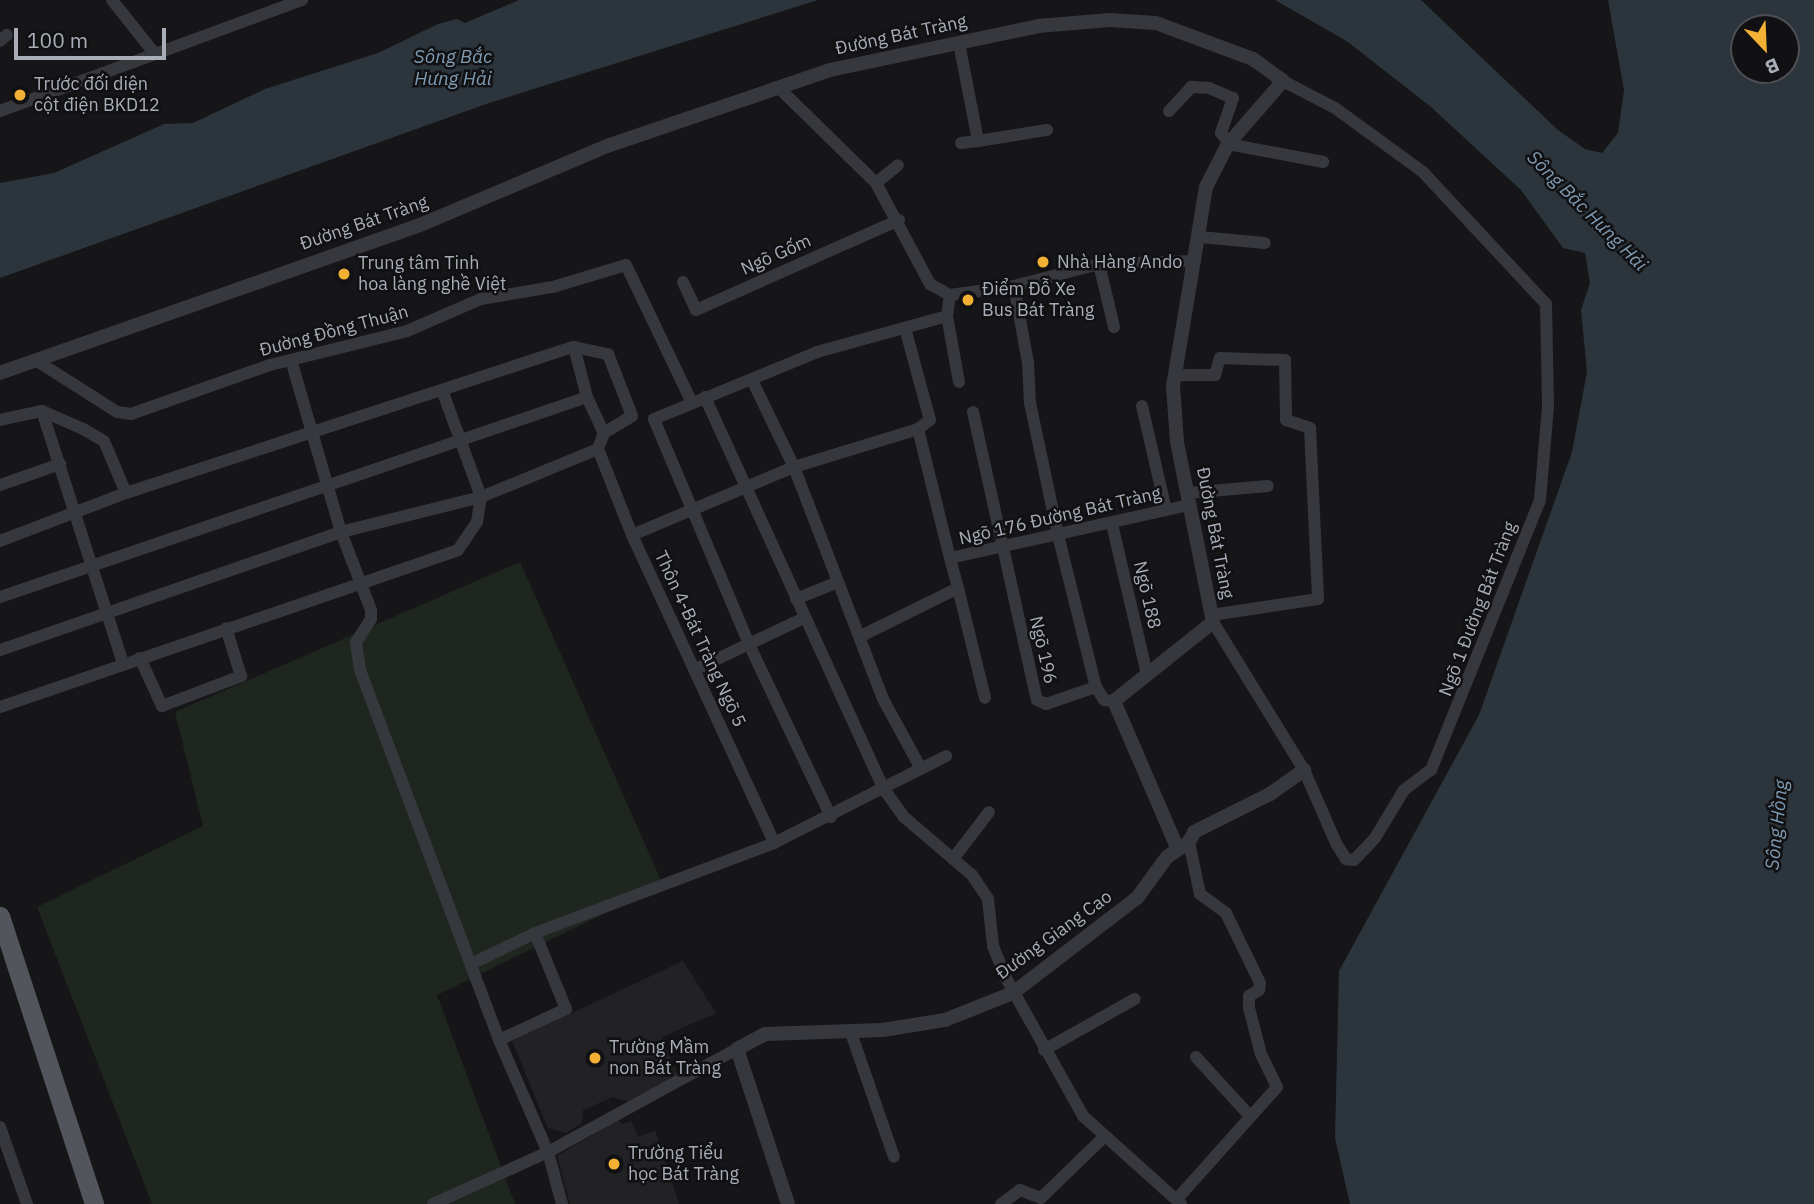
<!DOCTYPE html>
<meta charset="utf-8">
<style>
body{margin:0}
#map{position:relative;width:1814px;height:1204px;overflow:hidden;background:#161618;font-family:"IBM Plex Sans",sans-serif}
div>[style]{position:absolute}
.built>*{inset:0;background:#222225}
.green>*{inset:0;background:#1e261f}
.water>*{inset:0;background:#2c353c}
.minor>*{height:12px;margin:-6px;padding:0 6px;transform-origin:6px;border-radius:6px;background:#37383d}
.tertiary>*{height:14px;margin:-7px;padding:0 7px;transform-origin:7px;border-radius:7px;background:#37383d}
.primary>*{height:19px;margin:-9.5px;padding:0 9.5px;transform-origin:9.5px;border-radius:9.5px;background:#53555c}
.dots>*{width:19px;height:19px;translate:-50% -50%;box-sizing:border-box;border:4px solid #111113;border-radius:50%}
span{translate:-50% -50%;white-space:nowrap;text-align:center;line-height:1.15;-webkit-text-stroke:5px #111113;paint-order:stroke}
.street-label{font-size:18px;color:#a8adb8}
.poi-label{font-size:18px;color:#a8adb8}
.left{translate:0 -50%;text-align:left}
.water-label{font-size:19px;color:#7f9bb3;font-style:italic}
.north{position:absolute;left:1730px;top:14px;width:70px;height:70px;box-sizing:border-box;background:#111113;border:2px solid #4d4f55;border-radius:50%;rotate:157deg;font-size:19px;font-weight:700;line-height:28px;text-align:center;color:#a8adb8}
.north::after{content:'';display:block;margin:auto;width:24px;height:32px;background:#f2b134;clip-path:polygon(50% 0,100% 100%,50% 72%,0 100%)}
.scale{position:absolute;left:14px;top:28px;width:152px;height:32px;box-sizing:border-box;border:4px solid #a8adb8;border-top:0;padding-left:9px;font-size:21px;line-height:24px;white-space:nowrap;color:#a8adb8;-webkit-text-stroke:5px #111113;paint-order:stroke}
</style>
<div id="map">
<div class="built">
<div style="clip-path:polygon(683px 961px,716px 1013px,662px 1037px,678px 1076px,627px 1102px,613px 1097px,583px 1110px,582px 1123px,566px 1133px,548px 1128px,512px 1041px)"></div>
<div style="clip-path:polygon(618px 1120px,622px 1124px,631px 1121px,638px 1137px,655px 1130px,679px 1204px,570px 1204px,557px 1156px)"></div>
</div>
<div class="green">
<div style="clip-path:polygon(520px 562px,663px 885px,437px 995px,515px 1204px,152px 1204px,37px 907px,203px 826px,175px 712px)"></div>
</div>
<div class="water">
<div style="clip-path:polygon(519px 0,818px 0,489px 103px,0 278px,0 183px,54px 173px,164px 124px,193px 123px,265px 89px,378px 53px,438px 24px,457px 19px,465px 23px)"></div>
<div style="clip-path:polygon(evenodd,1275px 0,1421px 0,1558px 130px,1585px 149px,1602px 153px,1618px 133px,1624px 90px,1608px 0,1814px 0,1814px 1204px,1350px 1204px,1335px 1138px,1339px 971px,1479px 715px,1572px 452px,1587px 372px,1581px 310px,1590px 283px,1585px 253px,1563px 248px,1521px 190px,1431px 107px,1348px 42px,1275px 0,1744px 28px,1786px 28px,1786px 70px,1744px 70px,1744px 28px)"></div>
</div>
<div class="minor">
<div style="left:112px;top:0;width:69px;rotate:51.5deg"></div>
<div style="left:0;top:41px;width:9px;rotate:-41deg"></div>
<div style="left:959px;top:43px;width:100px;rotate:79deg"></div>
<div style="left:978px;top:141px;width:70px;rotate:-9.1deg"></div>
<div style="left:780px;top:89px;width:134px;rotate:44.4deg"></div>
<div style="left:876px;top:183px;width:115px;rotate:61.9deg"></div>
<div style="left:930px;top:284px;width:23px;rotate:29deg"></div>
<div style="left:950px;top:295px;width:65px;rotate:-8deg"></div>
<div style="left:1014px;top:286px;width:88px;rotate:-14.5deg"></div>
<div style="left:1099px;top:264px;width:96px;rotate:-1.8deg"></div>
<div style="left:0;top:111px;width:322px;rotate:-20.2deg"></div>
<div style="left:1169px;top:111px;width:33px;rotate:-47deg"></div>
<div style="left:1191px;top:87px;width:18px;rotate:3deg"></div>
<div style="left:1209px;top:88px;width:26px;rotate:23deg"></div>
<div style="left:1233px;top:98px;width:37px;rotate:109deg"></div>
<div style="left:1221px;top:133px;width:13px;rotate:51deg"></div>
<div style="left:961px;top:143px;width:17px;rotate:-7deg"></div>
<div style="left:1228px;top:144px;width:97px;rotate:10.7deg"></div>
<div style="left:876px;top:183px;width:28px;rotate:-39deg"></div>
<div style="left:1200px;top:237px;width:65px;rotate:5.3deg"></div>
<div style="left:1099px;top:264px;width:65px;rotate:76.6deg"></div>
<div style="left:683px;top:282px;width:31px;rotate:65deg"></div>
<div style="left:696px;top:310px;width:222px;rotate:-23.9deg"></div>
<div style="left:1014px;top:286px;width:78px;rotate:79.7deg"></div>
<div style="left:1028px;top:363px;width:40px;rotate:87.1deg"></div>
<div style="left:1030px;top:403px;width:135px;rotate:78deg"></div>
<div style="left:1058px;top:535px;width:157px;rotate:76deg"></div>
<div style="left:1096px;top:687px;width:15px;rotate:58deg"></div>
<div style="left:1104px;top:700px;width:10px;rotate:6deg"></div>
<div style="left:947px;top:316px;width:67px;rotate:79.7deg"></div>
<div style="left:905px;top:328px;width:95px;rotate:74.8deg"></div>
<div style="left:930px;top:420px;width:15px;rotate:143deg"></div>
<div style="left:574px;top:347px;width:35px;rotate:12deg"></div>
<div style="left:608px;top:354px;width:66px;rotate:68.8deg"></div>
<div style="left:632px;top:416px;width:33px;rotate:149deg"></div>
<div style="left:291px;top:360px;width:179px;rotate:73.8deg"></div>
<div style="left:341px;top:532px;width:84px;rotate:69deg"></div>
<div style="left:371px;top:610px;width:9px;rotate:90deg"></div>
<div style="left:371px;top:619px;width:27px;rotate:123deg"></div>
<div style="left:356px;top:642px;width:28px;rotate:82deg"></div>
<div style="left:360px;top:670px;width:395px;rotate:69.4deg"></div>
<div style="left:499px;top:1040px;width:122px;rotate:66.4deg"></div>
<div style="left:548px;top:1152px;width:54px;rotate:74.9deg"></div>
<div style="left:37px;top:361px;width:95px;rotate:32.5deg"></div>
<div style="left:117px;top:412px;width:14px;rotate:8deg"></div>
<div style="left:131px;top:414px;width:147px;rotate:-19.4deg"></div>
<div style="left:270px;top:365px;width:141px;rotate:-13.9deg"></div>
<div style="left:407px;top:331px;width:81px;rotate:-23.4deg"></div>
<div style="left:481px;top:299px;width:73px;rotate:-9.5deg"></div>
<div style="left:553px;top:287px;width:76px;rotate:-16.8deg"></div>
<div style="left:626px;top:265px;width:153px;rotate:64.4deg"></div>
<div style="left:1174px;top:375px;width:41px"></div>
<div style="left:1215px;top:375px;width:18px;rotate:-74deg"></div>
<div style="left:1220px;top:358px;width:65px;rotate:1.8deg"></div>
<div style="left:1285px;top:360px;width:60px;rotate:89deg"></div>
<div style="left:1286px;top:420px;width:25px;rotate:18deg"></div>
<div style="left:1310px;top:428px;width:171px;rotate:87.3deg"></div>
<div style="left:1318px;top:599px;width:108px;rotate:171.5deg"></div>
<div style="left:752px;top:380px;width:97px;rotate:64.2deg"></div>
<div style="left:794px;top:467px;width:248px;rotate:69deg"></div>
<div style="left:883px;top:699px;width:77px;rotate:61.4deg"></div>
<div style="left:705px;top:397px;width:430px;rotate:65.5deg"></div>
<div style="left:883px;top:788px;width:36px;rotate:54deg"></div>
<div style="left:904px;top:817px;width:89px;rotate:40.5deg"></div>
<div style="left:972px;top:875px;width:29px;rotate:56deg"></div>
<div style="left:988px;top:899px;width:47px;rotate:83.9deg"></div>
<div style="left:993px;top:946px;width:35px;rotate:68deg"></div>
<div style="left:1006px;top:978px;width:158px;rotate:60.8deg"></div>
<div style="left:1083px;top:1116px;width:132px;rotate:41.9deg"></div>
<div style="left:1142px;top:406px;width:107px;rotate:77deg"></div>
<div style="left:42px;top:411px;width:266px;rotate:72.2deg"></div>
<div style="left:973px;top:412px;width:295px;rotate:77.5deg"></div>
<div style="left:1037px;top:700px;width:10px;rotate:24deg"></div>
<div style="left:1046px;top:704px;width:53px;rotate:-18.8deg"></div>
<div style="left:0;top:420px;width:43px;rotate:-12.1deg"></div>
<div style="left:42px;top:411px;width:45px;rotate:23.7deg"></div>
<div style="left:83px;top:429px;width:24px;rotate:30deg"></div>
<div style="left:104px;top:441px;width:56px;rotate:67.1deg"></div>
<div style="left:126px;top:493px;width:471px;rotate:-18.1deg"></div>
<div style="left:574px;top:347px;width:52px;rotate:75.4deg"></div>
<div style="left:587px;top:397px;width:40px;rotate:65deg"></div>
<div style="left:604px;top:433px;width:17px;rotate:111deg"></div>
<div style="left:598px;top:449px;width:126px;rotate:157.7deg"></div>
<div style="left:481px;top:497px;width:144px;rotate:166deg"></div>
<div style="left:341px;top:532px;width:361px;rotate:160.9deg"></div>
<div style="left:598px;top:449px;width:92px;rotate:68.4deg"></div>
<div style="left:632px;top:535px;width:339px;rotate:65.2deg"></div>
<div style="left:0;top:485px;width:64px;rotate:-19.3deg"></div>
<div style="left:1188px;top:493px;width:80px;rotate:-5deg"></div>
<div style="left:1112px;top:524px;width:155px;rotate:76.9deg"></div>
<div style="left:632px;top:535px;width:176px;rotate:-22.8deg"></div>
<div style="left:794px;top:467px;width:130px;rotate:-17deg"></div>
<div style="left:918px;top:429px;width:133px;rotate:76.1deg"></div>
<div style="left:0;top:541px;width:135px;rotate:-20.9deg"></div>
<div style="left:958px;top:588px;width:113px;rotate:76.2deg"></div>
<div style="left:0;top:597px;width:620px;rotate:-18.81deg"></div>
<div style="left:796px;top:599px;width:45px;rotate:-22deg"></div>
<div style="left:1213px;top:622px;width:174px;rotate:58.4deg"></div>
<div style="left:1304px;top:770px;width:82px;rotate:66.3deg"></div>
<div style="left:1337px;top:845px;width:17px;rotate:57deg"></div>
<div style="left:1346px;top:859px;width:8px;rotate:7deg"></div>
<div style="left:1354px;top:860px;width:30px;rotate:-46deg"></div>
<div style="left:1375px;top:838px;width:56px;rotate:-58.9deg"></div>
<div style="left:1404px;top:790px;width:34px;rotate:-37deg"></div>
<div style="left:1431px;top:770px;width:291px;rotate:-68deg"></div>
<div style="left:1540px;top:500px;width:94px;rotate:-85.1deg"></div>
<div style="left:1548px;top:406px;width:102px;rotate:-91.1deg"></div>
<div style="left:1546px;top:304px;width:180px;rotate:-133deg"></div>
<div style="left:1423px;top:172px;width:109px;rotate:-144deg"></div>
<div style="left:1335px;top:108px;width:59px;rotate:-152.6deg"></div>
<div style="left:861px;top:636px;width:108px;rotate:-26.3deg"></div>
<div style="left:958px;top:588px;width:31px;rotate:-105deg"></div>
<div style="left:950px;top:558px;width:246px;rotate:-12.5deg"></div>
<div style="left:140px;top:658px;width:53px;rotate:65.4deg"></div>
<div style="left:162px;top:706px;width:85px;rotate:-20.8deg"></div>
<div style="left:241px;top:676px;width:50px;rotate:-107.4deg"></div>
<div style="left:696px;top:669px;width:119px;rotate:-25.3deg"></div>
<div style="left:0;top:707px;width:484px;rotate:-18.9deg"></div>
<div style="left:458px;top:550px;width:34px;rotate:-56deg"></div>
<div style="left:477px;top:522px;width:25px;rotate:-81deg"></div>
<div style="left:481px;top:497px;width:114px;rotate:-110deg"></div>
<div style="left:831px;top:817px;width:191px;rotate:-115.4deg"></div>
<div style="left:749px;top:644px;width:244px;rotate:-112.9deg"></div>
<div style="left:654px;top:419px;width:176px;rotate:-22.3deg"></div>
<div style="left:817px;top:352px;width:135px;rotate:-15.5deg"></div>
<div style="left:947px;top:316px;width:21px;rotate:-82deg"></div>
<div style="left:953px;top:859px;width:59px;rotate:-52.5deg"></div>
<div style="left:471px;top:964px;width:71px;rotate:-25.8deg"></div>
<div style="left:535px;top:933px;width:255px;rotate:-20.6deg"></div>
<div style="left:774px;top:843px;width:193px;rotate:-26.8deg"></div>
<div style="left:850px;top:1030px;width:134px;rotate:70.9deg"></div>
<div style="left:499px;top:1040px;width:74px;rotate:-24.8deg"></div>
<div style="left:566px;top:1009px;width:82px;rotate:-112.2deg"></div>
<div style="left:1044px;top:1050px;width:104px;rotate:-29.3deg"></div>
<div style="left:1196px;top:1057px;width:79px;rotate:47.6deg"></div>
<div style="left:0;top:1127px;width:82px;rotate:70.7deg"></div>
<div style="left:1177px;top:1199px;width:150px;rotate:-48.2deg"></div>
<div style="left:1277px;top:1087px;width:37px;rotate:-116deg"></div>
<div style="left:1261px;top:1054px;width:48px;rotate:-104.6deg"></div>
<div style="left:1249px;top:1008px;width:12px;rotate:-90deg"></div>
<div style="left:1249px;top:996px;width:12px;rotate:-31deg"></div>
<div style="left:1259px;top:990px;width:7px;rotate:-82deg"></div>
<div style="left:1260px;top:983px;width:78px;rotate:-115.9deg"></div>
<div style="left:1226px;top:913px;width:32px;rotate:-144deg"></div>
<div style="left:1200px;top:894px;width:53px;rotate:-101.9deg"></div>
<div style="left:433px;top:1204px;width:126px;rotate:-24.3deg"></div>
<div style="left:548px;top:1152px;width:215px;rotate:-28.6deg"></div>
<div style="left:1001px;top:1204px;width:24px;rotate:-36deg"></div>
<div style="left:1020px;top:1190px;width:22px;rotate:21deg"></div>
<div style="left:1041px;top:1198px;width:88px;rotate:-44.1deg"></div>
</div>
<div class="tertiary">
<div style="left:0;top:373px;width:445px;rotate:-19.4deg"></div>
<div style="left:420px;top:225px;width:203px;rotate:-22.9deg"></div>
<div style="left:607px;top:146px;width:236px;rotate:-18.8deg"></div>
<div style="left:830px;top:70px;width:213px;rotate:-11.9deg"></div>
<div style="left:1038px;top:26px;width:72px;rotate:-4.8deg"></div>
<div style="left:1110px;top:20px;width:46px;rotate:3.7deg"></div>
<div style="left:1156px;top:23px;width:103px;rotate:20.4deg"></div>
<div style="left:1253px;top:59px;width:37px;rotate:36deg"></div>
<div style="left:1283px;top:81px;width:84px;rotate:131.1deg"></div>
<div style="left:1228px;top:144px;width:48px;rotate:117.1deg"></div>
<div style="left:1206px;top:187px;width:202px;rotate:99.4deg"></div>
<div style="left:1173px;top:386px;width:56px;rotate:85.9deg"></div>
<div style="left:1177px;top:442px;width:184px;rotate:78.7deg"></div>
<div style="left:1213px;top:622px;width:127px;rotate:141.4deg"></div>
<div style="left:1114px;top:701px;width:159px;rotate:66.7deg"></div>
<div style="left:788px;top:1204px;width:163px;rotate:-108.2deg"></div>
<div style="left:737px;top:1049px;width:32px;rotate:-28deg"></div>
<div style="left:765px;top:1034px;width:118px;rotate:-1.9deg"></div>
<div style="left:883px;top:1030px;width:63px;rotate:-9.2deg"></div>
<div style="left:945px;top:1020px;width:73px;rotate:-21.7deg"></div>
<div style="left:1013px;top:993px;width:156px;rotate:-37.5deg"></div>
<div style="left:1137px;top:898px;width:51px;rotate:-53.8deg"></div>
<div style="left:1167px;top:857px;width:27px;rotate:-34deg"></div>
<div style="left:1189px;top:842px;width:11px;rotate:-63deg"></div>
<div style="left:1194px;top:832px;width:85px;rotate:-26.6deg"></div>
<div style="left:1270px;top:794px;width:42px;rotate:-35.2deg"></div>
</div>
<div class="primary">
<div style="left:0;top:916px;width:303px;rotate:71.9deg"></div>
</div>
<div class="dots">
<div style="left:20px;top:95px;background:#f2b134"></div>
<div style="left:1043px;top:262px;background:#f2b134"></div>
<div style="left:344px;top:274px;background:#f2b134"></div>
<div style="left:968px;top:300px;background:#f2b134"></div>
<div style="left:595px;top:1058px;background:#f2b134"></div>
<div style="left:614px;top:1164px;background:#f2b134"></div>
</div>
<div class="street-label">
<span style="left:901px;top:35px;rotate:-12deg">Đường Bát Tràng</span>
<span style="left:364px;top:223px;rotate:-19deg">Đường Bát Tràng</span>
<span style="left:776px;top:255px;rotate:-24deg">Ngõ Gốm</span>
<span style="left:334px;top:331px;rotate:-15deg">Đường Đồng Thuận</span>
<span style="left:1060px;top:516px;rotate:-13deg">Ngõ 176 Đường Bát Tràng</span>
<span style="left:1215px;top:533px;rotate:79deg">Đường Bát Tràng</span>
<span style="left:1147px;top:595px;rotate:77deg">Ngõ 188</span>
<span style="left:1478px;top:609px;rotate:-69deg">Ngõ 1 Đường Bát Tràng</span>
<span style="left:700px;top:639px;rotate:65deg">Thôn 4-Bát Tràng Ngõ 5</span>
<span style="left:1043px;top:650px;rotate:77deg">Ngõ 196</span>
<span style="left:1054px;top:935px;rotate:-36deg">Đường Giang Cao</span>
</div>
<div class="poi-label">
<span class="left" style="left:34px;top:95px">Trước đối diện<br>cột điện BKD12</span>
<span class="left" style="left:1057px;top:262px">Nhà Hàng Ando</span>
<span class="left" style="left:358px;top:274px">Trung tâm Tinh<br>hoa làng nghề Việt</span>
<span class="left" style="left:982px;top:300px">Điểm Đỗ Xe<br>Bus Bát Tràng</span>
<span class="left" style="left:609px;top:1058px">Trường Mầm<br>non Bát Tràng</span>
<span class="left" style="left:628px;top:1164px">Trường Tiểu<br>học Bát Tràng</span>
</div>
<div class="water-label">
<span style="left:453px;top:68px">Sông Bắc<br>Hưng Hải</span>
<span style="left:1587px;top:211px;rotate:45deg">Sông Bắc Hưng Hải</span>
<span style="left:1777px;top:825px;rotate:-84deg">Sông Hồng</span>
</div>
<div class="north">B</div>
<div class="scale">100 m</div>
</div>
